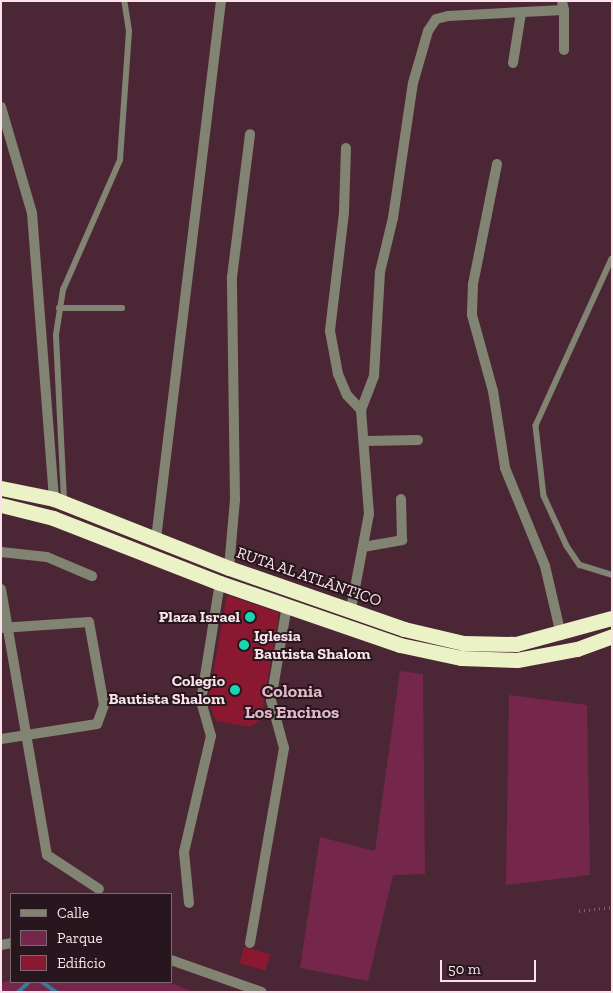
<!DOCTYPE html>
<meta charset="utf-8">
<style>
body{margin:0}
#map{position:relative;width:613px;height:993px;overflow:hidden;background:#4b2736;font-family:"Zilla Slab",serif}
div>[style]{position:absolute}
.green>*{inset:0;background:#75264b}
.stream>*{height:4px;margin:-2px;padding:0 2px;transform-origin:2px;border-radius:2px;background:#367a9e}
.building>*{inset:0;background:#8a1831;transform-origin:0 0}
.path>*{height:2.5px;margin-top:-1.25px;transform-origin:0;background:repeating-linear-gradient(90deg,#846471 0 1px,transparent 0 5px)}
.lane>*{height:5.5px;margin:-2.75px;padding:0 2.75px;transform-origin:2.75px;border-radius:2.75px;background:#818472}
.street>*{height:10px;margin:-5px;padding:0 5px;transform-origin:5px;border-radius:5px;background:#818472}
.highway>*{height:15px;margin:-7.5px;padding:0 7.5px;transform-origin:7.5px;border-radius:7.5px;background:#ebf2c6}
.dots>*{width:14px;height:14px;translate:-50% -50%;box-sizing:border-box;border:2px solid #27161d;border-radius:50%}
span{translate:-50% -50%;white-space:nowrap;text-align:center;line-height:1.15;-webkit-text-stroke:4px #27161d;paint-order:stroke}
.street-label{font-size:16px;color:#fbe3eb}
.poi-label{font-size:16px;color:#fbe3eb;font-weight:700}
.right{translate:-100% -50%;text-align:right}
.left{translate:0 -50%;text-align:left}
.neighbourhood-label{font-size:18px;color:#e6b7c8;font-weight:700}
.frame{position:absolute;inset:0;border:2px solid #fbe3eb;pointer-events:none}
.legend{position:absolute;left:10px;top:893px;width:162px;height:90px;box-sizing:border-box;background:#27161d;border:1px solid #7c686f;margin:0;padding:6px 9px;list-style:none;font-size:15px;color:#fbe3eb}
.legend li{display:flex;align-items:center;gap:10px;height:25px}
.legend b{width:25px;border:1px solid #7c686f}
.scale{position:absolute;left:440px;top:960px;width:96px;height:22px;box-sizing:border-box;border:2px solid #fbe3eb;border-top:0;padding-left:6px;font-size:15px;line-height:18px;white-space:nowrap;color:#fbe3eb;-webkit-text-stroke:4px #27161d;paint-order:stroke}
</style>
<div id="map">
<div class="green">
<div style="clip-path:polygon(400px 671px,423px 674px,425px 874px,393px 875px,368px 981px,300px 968px,320px 837px,375px 851px)"></div>
<div style="clip-path:polygon(509px 695px,587px 705px,590px 875px,506px 885px)"></div>
<div style="clip-path:polygon(11px 980px,169px 982px,194px 992px,1px 992px,1px 983px)"></div>
</div>
<div class="stream">
<div style="left:42px;top:982px;width:17px;rotate:36deg"></div>
<div style="left:18px;top:992px;width:15px;rotate:-42deg"></div>
</div>
<div class="building">
<div style="clip-path:polygon(227px 595px,279px 613px,261px 719px,250px 727px,216px 721px,208px 701px)"></div>
<div style="left:244px;top:947px;width:27px;height:17px;rotate:15deg"></div>
</div>
<div class="path">
<div style="left:579px;top:911px;width:33px;rotate:-7deg"></div>
</div>
<div class="lane">
<div style="left:612px;top:259px;width:183px;rotate:114.5deg"></div>
<div style="left:536px;top:426px;width:70px;rotate:83.5deg"></div>
<div style="left:544px;top:496px;width:55px;rotate:65.3deg"></div>
<div style="left:567px;top:546px;width:23px;rotate:56deg"></div>
<div style="left:580px;top:565px;width:34px;rotate:17deg"></div>
<div style="left:59px;top:308px;width:63px"></div>
<div style="left:64px;top:500px;width:165px;rotate:-92.8deg"></div>
<div style="left:56px;top:335px;width:46px;rotate:-81.2deg"></div>
<div style="left:63px;top:290px;width:142px;rotate:-66.3deg"></div>
<div style="left:120px;top:160px;width:129px;rotate:-86deg"></div>
<div style="left:129px;top:31px;width:30px;rotate:-99deg"></div>
</div>
<div class="street">
<div style="left:564px;top:10px;width:40px;rotate:90deg"></div>
<div style="left:513px;top:63px;width:51px;rotate:-80.9deg"></div>
<div style="left:1px;top:107px;width:110px;rotate:73.7deg"></div>
<div style="left:32px;top:213px;width:287px;rotate:85.6deg"></div>
<div style="left:346px;top:148px;width:65px;rotate:91.8deg"></div>
<div style="left:344px;top:213px;width:119px;rotate:96.8deg"></div>
<div style="left:330px;top:331px;width:44px;rotate:79.5deg"></div>
<div style="left:338px;top:374px;width:23px;rotate:67deg"></div>
<div style="left:347px;top:395px;width:21px;rotate:47deg"></div>
<div style="left:497px;top:164px;width:122px;rotate:101.3deg"></div>
<div style="left:473px;top:284px;width:31px;rotate:92deg"></div>
<div style="left:472px;top:315px;width:79px;rotate:74.6deg"></div>
<div style="left:493px;top:391px;width:78px;rotate:81.1deg"></div>
<div style="left:505px;top:468px;width:106px;rotate:67.8deg"></div>
<div style="left:545px;top:566px;width:71px;rotate:76.9deg"></div>
<div style="left:366px;top:441px;width:52px;rotate:-1.1deg"></div>
<div style="left:156px;top:539px;width:542px;rotate:-83.11deg"></div>
<div style="left:363px;top:547px;width:40px;rotate:-10deg"></div>
<div style="left:402px;top:540px;width:41px;rotate:-91.4deg"></div>
<div style="left:1px;top:552px;width:46px;rotate:6.2deg"></div>
<div style="left:47px;top:557px;width:49px;rotate:22.9deg"></div>
<div style="left:229px;top:568px;width:68px;rotate:-85deg"></div>
<div style="left:235px;top:500px;width:223px;rotate:-90.8deg"></div>
<div style="left:232px;top:277px;width:144px;rotate:-82.8deg"></div>
<div style="left:1px;top:589px;width:270px;rotate:80.2deg"></div>
<div style="left:47px;top:855px;width:62px;rotate:33.2deg"></div>
<div style="left:351px;top:609px;width:97px;rotate:-79.3deg"></div>
<div style="left:369px;top:514px;width:104px;rotate:-94.4deg"></div>
<div style="left:361px;top:410px;width:36px;rotate:-69deg"></div>
<div style="left:374px;top:376px;width:104px;rotate:-86.7deg"></div>
<div style="left:380px;top:272px;width:56px;rotate:-76.5deg"></div>
<div style="left:393px;top:218px;width:136px;rotate:-81.6deg"></div>
<div style="left:413px;top:83px;width:54px;rotate:-73.9deg"></div>
<div style="left:428px;top:31px;width:14px;rotate:-56deg"></div>
<div style="left:436px;top:19px;width:12px;rotate:-14deg"></div>
<div style="left:448px;top:16px;width:116px;rotate:-3deg"></div>
<div style="left:564px;top:10px;width:9px;rotate:-103deg"></div>
<div style="left:1px;top:628px;width:88px;rotate:-3.9deg"></div>
<div style="left:89px;top:622px;width:84px;rotate:79.8deg"></div>
<div style="left:104px;top:705px;width:20px;rotate:110deg"></div>
<div style="left:97px;top:724px;width:97px;rotate:171.1deg"></div>
<div style="left:189px;top:903px;width:51px;rotate:-95.6deg"></div>
<div style="left:184px;top:852px;width:119px;rotate:-76.9deg"></div>
<div style="left:211px;top:736px;width:36px;rotate:-106deg"></div>
<div style="left:201px;top:701px;width:120px;rotate:-80.9deg"></div>
<div style="left:250px;top:943px;width:198px;rotate:-80.1deg"></div>
<div style="left:284px;top:748px;width:50px;rotate:-105.2deg"></div>
<div style="left:271px;top:700px;width:96px;rotate:-80.4deg"></div>
<div style="left:1px;top:945px;width:10px;rotate:-11deg"></div>
<div style="left:171px;top:960px;width:96px;rotate:19.4deg"></div>
</div>
<div class="highway">
<div style="left:1px;top:488px;width:54px;rotate:11.7deg"></div>
<div style="left:54px;top:499px;width:188px;rotate:21.5deg"></div>
<div style="left:229px;top:568px;width:185px;rotate:19.2deg"></div>
<div style="left:404px;top:629px;width:61px;rotate:13.3deg"></div>
<div style="left:463px;top:643px;width:53px;rotate:1.1deg"></div>
<div style="left:516px;top:644px;width:99px;rotate:-15.2deg"></div>
<div style="left:1px;top:505px;width:54px;rotate:14deg"></div>
<div style="left:53px;top:518px;width:179px;rotate:21.3deg"></div>
<div style="left:220px;top:583px;width:190px;rotate:19deg"></div>
<div style="left:400px;top:645px;width:62px;rotate:12deg"></div>
<div style="left:461px;top:658px;width:56px;rotate:2deg"></div>
<div style="left:517px;top:660px;width:61px;rotate:-10.4deg"></div>
<div style="left:577px;top:649px;width:37px;rotate:-20deg"></div>
</div>
<div class="dots">
<div style="left:250px;top:617px;background:#19d5b2"></div>
<div style="left:244px;top:645px;background:#19d5b2"></div>
<div style="left:235px;top:690px;background:#19d5b2"></div>
</div>
<div class="street-label">
<span style="left:309px;top:577px;rotate:19deg">RUTA AL ATLÁNTICO</span>
</div>
<div class="poi-label">
<span class="right" style="left:240px;top:617px">Plaza Israel</span>
<span class="left" style="left:254px;top:645px">Iglesia<br>Bautista Shalom</span>
<span class="right" style="left:225px;top:690px">Colegio<br>Bautista Shalom</span>
</div>
<div class="neighbourhood-label">
<span style="left:292px;top:702px">Colonia<br>Los Encinos</span>
</div>
<div class="frame"></div>
<ul class="legend">
<li><b style="height:6px;background:#818472"></b>Calle</li>
<li><b style="height:14px;background:#75264b"></b>Parque</li>
<li><b style="height:14px;background:#8a1831"></b>Edificio</li>
</ul>
<div class="scale">50 m</div>
</div>
